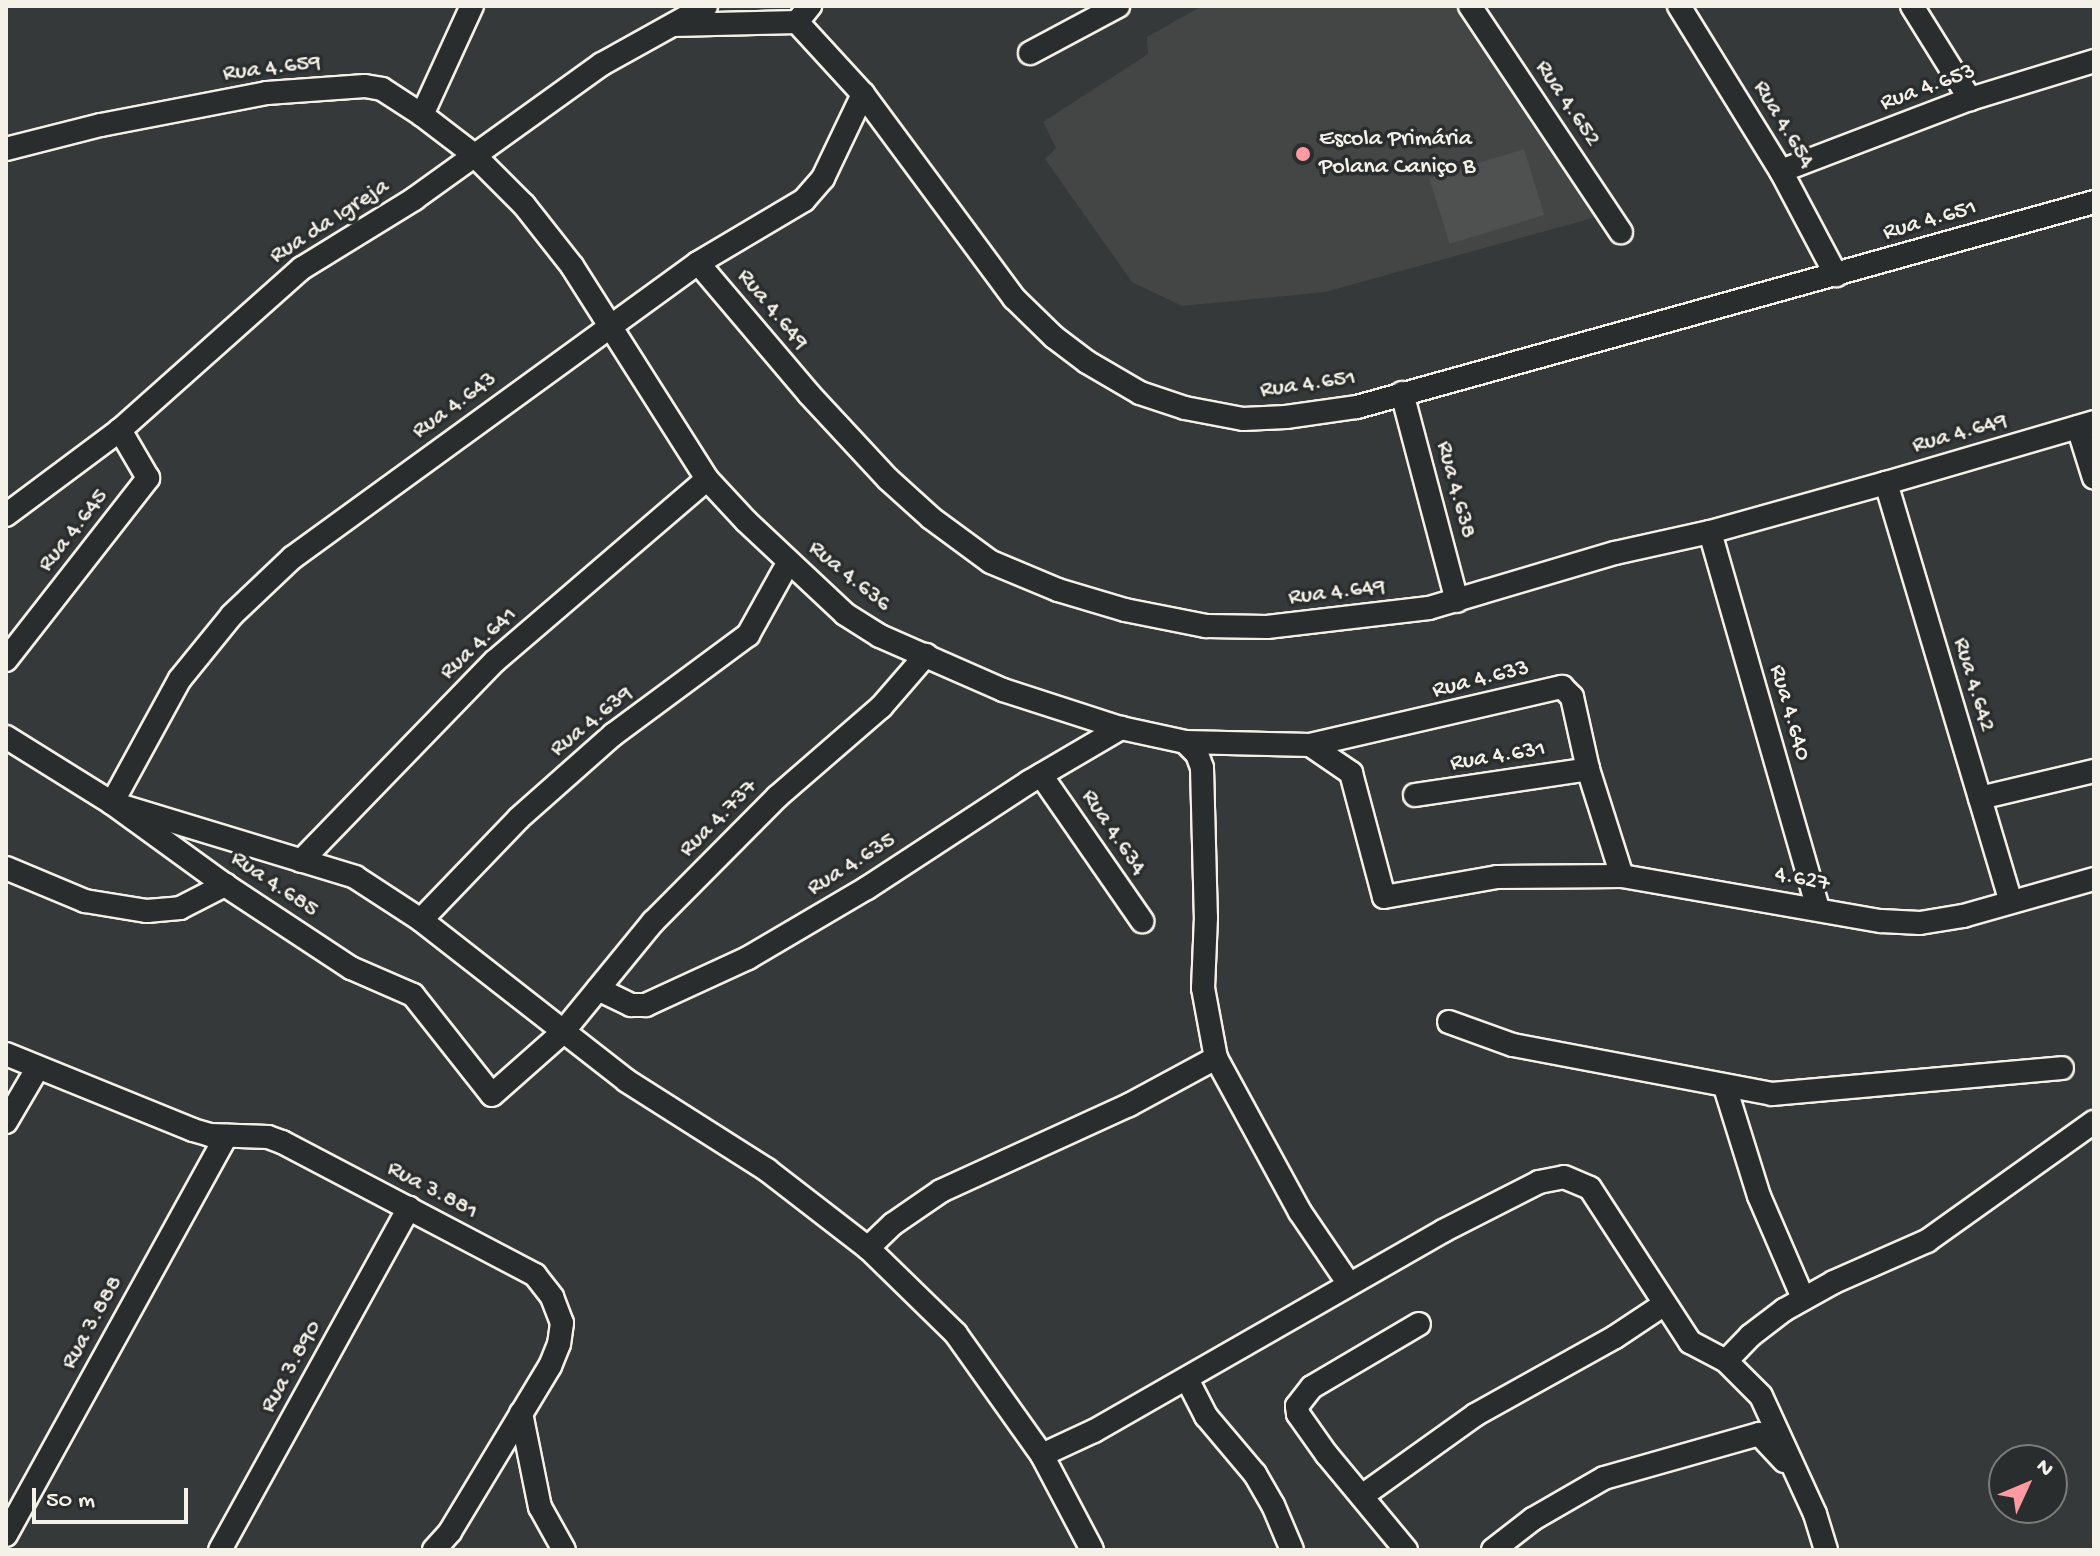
<!DOCTYPE html>
<meta charset="utf-8">
<style>
body{margin:0}
#map{position:relative;width:2100px;height:1556px;overflow:hidden;background:#363939;font-family:"Gochi Hand",sans-serif}
div>[style]{position:absolute}
.built>*{inset:0;background:#434645}
.green>*{inset:0;background:#4e514f;transform-origin:0 0}
.roads{filter:drop-shadow(2px 0 #f4f1e8) drop-shadow(-2px 0 #f4f1e8) drop-shadow(0 2px #f4f1e8) drop-shadow(0 -2px #f4f1e8)}
.street>*{height:22px;margin:-11px;padding:0 11px;transform-origin:11px;border-radius:11px;background:#2a2d2e}
.dots>*{width:22px;height:22px;translate:-50% -50%;box-sizing:border-box;border:4px solid #2a2d2e;border-radius:50%}
span{translate:-50% -50%;white-space:nowrap;text-align:center;line-height:1.15;-webkit-text-stroke:7px #2a2d2e;paint-order:stroke}
.street-label{font-size:24px;color:#f4f1e8}
.poi-label{font-size:24px;color:#f4f1e8}
.left{translate:0 -50%;text-align:left}
.frame{position:absolute;inset:0;border:8px solid #f4f1e8;pointer-events:none}
.north{position:absolute;left:1988px;top:1444px;width:80px;height:80px;box-sizing:border-box;background:#2a2d2e;border:2px solid #7b7b78;border-radius:50%;rotate:46deg;font-size:22px;font-weight:700;line-height:32px;text-align:center;color:#f4f1e8}
.north::after{content:'';display:block;margin:auto;width:28px;height:36px;background:#ff9aa2;clip-path:polygon(50% 0,100% 100%,50% 72%,0 100%)}
.scale{position:absolute;left:32px;top:1488px;width:156px;height:36px;box-sizing:border-box;border:4px solid #f4f1e8;border-top:0;padding-left:10px;font-size:24px;line-height:28px;white-space:nowrap;color:#f4f1e8;-webkit-text-stroke:6px #2a2d2e;paint-order:stroke}
</style>
<div id="map">
<div class="built">
<div style="clip-path:polygon(1202px 6px,1454px 6px,1600px 216px,1325px 292px,1182px 306px,1132px 282px,1045px 159px,1056px 148px,1043px 122px,1148px 54px,1147px 37px)"></div>
</div>
<div class="green">
<div style="left:1524px;top:149px;width:69px;height:99px;rotate:73deg"></div>
</div>
<div class="roads">
<div class="street">
<div style="left:1470px;top:6px;width:272px;rotate:56.3deg"></div>
<div style="left:1679px;top:6px;width:194px;rotate:58.3deg"></div>
<div style="left:1781px;top:171px;width:118px;rotate:62.1deg"></div>
<div style="left:1912px;top:6px;width:110px;rotate:58.1deg"></div>
<div style="left:797px;top:22px;width:98px;rotate:47.5deg"></div>
<div style="left:863px;top:94px;width:254px;rotate:53.5deg"></div>
<div style="left:1014px;top:298px;width:56px;rotate:44.3deg"></div>
<div style="left:1054px;top:337px;width:41px;rotate:37.1deg"></div>
<div style="left:1087px;top:362px;width:61px;rotate:30.3deg"></div>
<div style="left:1140px;top:393px;width:47px;rotate:18.4deg"></div>
<div style="left:1185px;top:408px;width:59px;rotate:10.7deg"></div>
<div style="left:1243px;top:419px;width:43px;rotate:-2.7deg"></div>
<div style="left:1286px;top:417px;width:72px;rotate:-8deg"></div>
<div style="left:1357px;top:407px;width:765px;rotate:-15.54deg"></div>
<div style="left:797px;top:22px;width:21px;rotate:-51deg"></div>
<div style="left:674px;top:25px;width:123px;rotate:-1.4deg"></div>
<div style="left:1030px;top:53px;width:100px;rotate:-28.1deg"></div>
<div style="left:422px;top:115px;width:64px;rotate:37.4deg"></div>
<div style="left:473px;top:154px;width:72px;rotate:45deg"></div>
<div style="left:524px;top:205px;width:78px;rotate:51.8deg"></div>
<div style="left:572px;top:266px;width:252px;rotate:57.6deg"></div>
<div style="left:707px;top:479px;width:57px;rotate:47.1deg"></div>
<div style="left:746px;top:521px;width:136px;rotate:43.2deg"></div>
<div style="left:845px;top:614px;width:41px;rotate:32.2deg"></div>
<div style="left:880px;top:636px;width:134px;rotate:23.7deg"></div>
<div style="left:1003px;top:690px;width:124px;rotate:17.9deg"></div>
<div style="left:1121px;top:728px;width:66px;rotate:12.3deg"></div>
<div style="left:1185px;top:742px;width:125px;rotate:1.4deg"></div>
<div style="left:1310px;top:745px;width:50px;rotate:34.3deg"></div>
<div style="left:1351px;top:773px;width:128px;rotate:75.1deg"></div>
<div style="left:1384px;top:897px;width:115px;rotate:-10deg"></div>
<div style="left:1497px;top:877px;width:125px;rotate:-0.5deg"></div>
<div style="left:1622px;top:876px;width:263px;rotate:9.9deg"></div>
<div style="left:1881px;top:921px;width:39px;rotate:3deg"></div>
<div style="left:1920px;top:923px;width:44px;rotate:-9.2deg"></div>
<div style="left:1963px;top:916px;width:136px;rotate:-15.8deg"></div>
<div style="left:6px;top:149px;width:98px;rotate:-14.2deg"></div>
<div style="left:101px;top:125px;width:169px;rotate:-10.9deg"></div>
<div style="left:267px;top:93px;width:98px;rotate:-4.1deg"></div>
<div style="left:365px;top:86px;width:17px;rotate:10deg"></div>
<div style="left:382px;top:89px;width:48px;rotate:33deg"></div>
<div style="left:422px;top:115px;width:120px;rotate:-65.4deg"></div>
<div style="left:1781px;top:171px;width:202px;rotate:-20.9deg"></div>
<div style="left:1970px;top:99px;width:130px;rotate:-17deg"></div>
<div style="left:698px;top:263px;width:172px;rotate:49.7deg"></div>
<div style="left:809px;top:394px;width:116px;rotate:47.1deg"></div>
<div style="left:888px;top:479px;width:58px;rotate:42.2deg"></div>
<div style="left:931px;top:518px;width:74px;rotate:36.3deg"></div>
<div style="left:991px;top:562px;width:73px;rotate:22.7deg"></div>
<div style="left:1058px;top:590px;width:70px;rotate:16.6deg"></div>
<div style="left:1125px;top:610px;width:83px;rotate:11.2deg"></div>
<div style="left:1206px;top:626px;width:61px;rotate:0.9deg"></div>
<div style="left:1267px;top:627px;width:163px;rotate:-6.7deg"></div>
<div style="left:1429px;top:608px;width:194px;rotate:-16.5deg"></div>
<div style="left:1615px;top:553px;width:97px;rotate:-12.5deg"></div>
<div style="left:1710px;top:532px;width:183px;rotate:-15.6deg"></div>
<div style="left:1886px;top:483px;width:217px;rotate:-16.3deg"></div>
<div style="left:1402px;top:393px;width:215px;rotate:75.2deg"></div>
<div style="left:2078px;top:427px;width:53px;rotate:72.6deg"></div>
<div style="left:1886px;top:483px;width:436px;rotate:73.4deg"></div>
<div style="left:6px;top:515px;width:142px;rotate:-36.7deg"></div>
<div style="left:120px;top:430px;width:244px;rotate:-41.7deg"></div>
<div style="left:302px;top:268px;width:132px;rotate:-31.6deg"></div>
<div style="left:414px;top:199px;width:231px;rotate:-35.7deg"></div>
<div style="left:602px;top:64px;width:119px;rotate:-29.1deg"></div>
<div style="left:1710px;top:532px;width:392px;rotate:74deg"></div>
<div style="left:6px;top:660px;width:231px;rotate:-52deg"></div>
<div style="left:148px;top:478px;width:56px;rotate:-120.3deg"></div>
<div style="left:6px;top:737px;width:125px;rotate:31.9deg"></div>
<div style="left:112px;top:803px;width:140px;rotate:36deg"></div>
<div style="left:225px;top:885px;width:151px;rotate:33.4deg"></div>
<div style="left:351px;top:968px;width:68px;rotate:23.5deg"></div>
<div style="left:413px;top:995px;width:127px;rotate:51.7deg"></div>
<div style="left:492px;top:1095px;width:94px;rotate:-41.5deg"></div>
<div style="left:562px;top:1033px;width:144px;rotate:-50.7deg"></div>
<div style="left:653px;top:922px;width:176px;rotate:-45.2deg"></div>
<div style="left:777px;top:797px;width:138px;rotate:-40.9deg"></div>
<div style="left:881px;top:707px;width:69px;rotate:-49.1deg"></div>
<div style="left:1185px;top:742px;width:17px;rotate:45deg"></div>
<div style="left:1197px;top:754px;width:15px;rotate:70deg"></div>
<div style="left:1202px;top:768px;width:149px;rotate:88.5deg"></div>
<div style="left:1206px;top:917px;width:71px;rotate:92.4deg"></div>
<div style="left:1203px;top:988px;width:71px;rotate:79.5deg"></div>
<div style="left:1216px;top:1058px;width:175px;rotate:61.4deg"></div>
<div style="left:1300px;top:1212px;width:87px;rotate:55.8deg"></div>
<div style="left:1310px;top:745px;width:259px;rotate:-13deg"></div>
<div style="left:1562px;top:687px;width:14px;rotate:45deg"></div>
<div style="left:1572px;top:697px;width:74px;rotate:77.5deg"></div>
<div style="left:1588px;top:769px;width:112px;rotate:72.4deg"></div>
<div style="left:1041px;top:775px;width:178px;rotate:55.3deg"></div>
<div style="left:1415px;top:795px;width:175px;rotate:-8.5deg"></div>
<div style="left:1980px;top:798px;width:117px;rotate:-13.3deg"></div>
<div style="left:112px;top:803px;width:254px;rotate:16.9deg"></div>
<div style="left:355px;top:877px;width:79px;rotate:33.1deg"></div>
<div style="left:421px;top:920px;width:261px;rotate:38deg"></div>
<div style="left:627px;top:1081px;width:166px;rotate:32.4deg"></div>
<div style="left:767px;top:1170px;width:128px;rotate:37.7deg"></div>
<div style="left:868px;top:1248px;width:123px;rotate:44.3deg"></div>
<div style="left:956px;top:1334px;width:148px;rotate:54.6deg"></div>
<div style="left:1042px;top:1455px;width:107px;rotate:62.2deg"></div>
<div style="left:112px;top:803px;width:141px;rotate:-61.3deg"></div>
<div style="left:180px;top:679px;width:82px;rotate:-50.9deg"></div>
<div style="left:232px;top:615px;width:83px;rotate:-43.5deg"></div>
<div style="left:292px;top:558px;width:502px;rotate:-36deg"></div>
<div style="left:698px;top:263px;width:123px;rotate:-30.7deg"></div>
<div style="left:804px;top:200px;width:29px;rotate:-49deg"></div>
<div style="left:823px;top:178px;width:93px;rotate:-64.5deg"></div>
<div style="left:301px;top:861px;width:279px;rotate:-45.9deg"></div>
<div style="left:495px;top:661px;width:279px;rotate:-40.6deg"></div>
<div style="left:6px;top:868px;width:86px;rotate:22.7deg"></div>
<div style="left:85px;top:901px;width:63px;rotate:9.2deg"></div>
<div style="left:147px;top:911px;width:33px;rotate:-5deg"></div>
<div style="left:180px;top:908px;width:51px;rotate:-27.1deg"></div>
<div style="left:421px;top:920px;width:141px;rotate:-46.1deg"></div>
<div style="left:519px;top:818px;width:127px;rotate:-41.5deg"></div>
<div style="left:614px;top:734px;width:167px;rotate:-36.5deg"></div>
<div style="left:748px;top:635px;width:82px;rotate:-60.9deg"></div>
<div style="left:598px;top:989px;width:37px;rotate:26deg"></div>
<div style="left:631px;top:1005px;width:15px"></div>
<div style="left:646px;top:1005px;width:112px;rotate:-24.7deg"></div>
<div style="left:748px;top:958px;width:138px;rotate:-30.5deg"></div>
<div style="left:867px;top:888px;width:194px;rotate:-33.2deg"></div>
<div style="left:1029px;top:782px;width:107px;rotate:-30.4deg"></div>
<div style="left:1449px;top:1022px;width:68px;rotate:19.8deg"></div>
<div style="left:1513px;top:1045px;width:264px;rotate:10.7deg"></div>
<div style="left:1772px;top:1094px;width:291px;rotate:-5.1deg"></div>
<div style="left:6px;top:1054px;width:202px;rotate:22.1deg"></div>
<div style="left:193px;top:1130px;width:18px;rotate:16deg"></div>
<div style="left:210px;top:1135px;width:58px;rotate:2deg"></div>
<div style="left:268px;top:1137px;width:15px;rotate:20deg"></div>
<div style="left:282px;top:1142px;width:286px;rotate:27.7deg"></div>
<div style="left:535px;top:1275px;width:28px;rotate:52deg"></div>
<div style="left:552px;top:1297px;width:28px;rotate:69deg"></div>
<div style="left:562px;top:1323px;width:21px;rotate:98deg"></div>
<div style="left:559px;top:1344px;width:24px;rotate:112deg"></div>
<div style="left:550px;top:1366px;width:194px;rotate:121.1deg"></div>
<div style="left:450px;top:1532px;width:24px;rotate:132deg"></div>
<div style="left:1725px;top:1087px;width:114px;rotate:72.7deg"></div>
<div style="left:1759px;top:1196px;width:111px;rotate:66.7deg"></div>
<div style="left:6px;top:1122px;width:61px;rotate:-59.7deg"></div>
<div style="left:868px;top:1248px;width:35px;rotate:-44deg"></div>
<div style="left:893px;top:1224px;width:58px;rotate:-34.5deg"></div>
<div style="left:941px;top:1191px;width:207px;rotate:-24.6deg"></div>
<div style="left:1129px;top:1105px;width:99px;rotate:-28.4deg"></div>
<div style="left:1726px;top:1361px;width:35px;rotate:-46deg"></div>
<div style="left:1750px;top:1336px;width:43px;rotate:-37.4deg"></div>
<div style="left:1784px;top:1310px;width:57px;rotate:-29.2deg"></div>
<div style="left:1834px;top:1282px;width:102px;rotate:-23.8deg"></div>
<div style="left:1927px;top:1241px;width:205px;rotate:-35.5deg"></div>
<div style="left:1187px;top:1379px;width:42px;rotate:62.8deg"></div>
<div style="left:1206px;top:1416px;width:76px;rotate:49.8deg"></div>
<div style="left:1255px;top:1474px;width:36px;rotate:60deg"></div>
<div style="left:1273px;top:1505px;width:49px;rotate:67.1deg"></div>
<div style="left:521px;top:1413px;width:96px;rotate:78.6deg"></div>
<div style="left:540px;top:1507px;width:49px;rotate:60.8deg"></div>
<div style="left:1042px;top:1455px;width:57px;rotate:-24.8deg"></div>
<div style="left:1094px;top:1431px;width:402px;rotate:-29.8deg"></div>
<div style="left:1443px;top:1231px;width:108px;rotate:-27deg"></div>
<div style="left:1539px;top:1182px;width:25px;rotate:-11deg"></div>
<div style="left:1564px;top:1177px;width:28px;rotate:23deg"></div>
<div style="left:1590px;top:1188px;width:184px;rotate:57deg"></div>
<div style="left:1690px;top:1342px;width:41px;rotate:27.8deg"></div>
<div style="left:1726px;top:1361px;width:49px;rotate:45deg"></div>
<div style="left:1761px;top:1396px;width:130px;rotate:65.4deg"></div>
<div style="left:1815px;top:1514px;width:38px;rotate:73deg"></div>
<div style="left:1362px;top:1496px;width:139px;rotate:-35.6deg"></div>
<div style="left:1475px;top:1415px;width:160px;rotate:-29.1deg"></div>
<div style="left:1615px;top:1337px;width:58px;rotate:-33.7deg"></div>
<div style="left:6px;top:1535px;width:456px;rotate:-61.1deg"></div>
<div style="left:220px;top:1550px;width:391px;rotate:-61.1deg"></div>
<div style="left:1406px;top:1550px;width:124px;rotate:-129.7deg"></div>
<div style="left:1327px;top:1455px;width:50px;rotate:-125.3deg"></div>
<div style="left:1298px;top:1414px;width:8px;rotate:-97deg"></div>
<div style="left:1297px;top:1406px;width:24px;rotate:-52deg"></div>
<div style="left:1312px;top:1387px;width:124px;rotate:-30.5deg"></div>
<div style="left:1493px;top:1550px;width:51px;rotate:-37.8deg"></div>
<div style="left:1533px;top:1519px;width:82px;rotate:-30deg"></div>
<div style="left:1604px;top:1478px;width:161px;rotate:-15.8deg"></div>
<div style="left:1759px;top:1434px;width:37px;rotate:47deg"></div>
</div>
</div>
<div class="dots">
<div style="left:1303px;top:154px;background:#ff9aa2"></div>
</div>
<div class="street-label">
<span style="left:272px;top:69px;rotate:-7deg">Rua 4.659</span>
<span style="left:1928px;top:88px;rotate:-20deg">Rua 4.653</span>
<span style="left:1567px;top:104px;rotate:56deg">Rua 4.652</span>
<span style="left:1783px;top:125px;rotate:59deg">Rua 4.654</span>
<span style="left:1930px;top:221px;rotate:-16deg">Rua 4.651</span>
<span style="left:330px;top:222px;rotate:-33deg">Rua da Igreja</span>
<span style="left:772px;top:310px;rotate:50deg">Rua 4.649</span>
<span style="left:1308px;top:385px;rotate:-8deg">Rua 4.651</span>
<span style="left:455px;top:406px;rotate:-36deg">Rua 4.643</span>
<span style="left:1960px;top:434px;rotate:-16deg">Rua 4.649</span>
<span style="left:1455px;top:490px;rotate:75deg">Rua 4.638</span>
<span style="left:74px;top:531px;rotate:-52deg">Rua 4.645</span>
<span style="left:849px;top:577px;rotate:39deg">Rua 4.636</span>
<span style="left:1337px;top:593px;rotate:-7deg">Rua 4.649</span>
<span style="left:479px;top:644px;rotate:-43deg">Rua 4.641</span>
<span style="left:1481px;top:680px;rotate:-14deg">Rua 4.633</span>
<span style="left:1973px;top:685px;rotate:73deg">Rua 4.642</span>
<span style="left:1789px;top:713px;rotate:74deg">Rua 4.640</span>
<span style="left:592px;top:722px;rotate:-39deg">Rua 4.639</span>
<span style="left:1498px;top:757px;rotate:-9deg">Rua 4.631</span>
<span style="left:719px;top:819px;rotate:-45deg">Rua 4.737</span>
<span style="left:1113px;top:833px;rotate:56deg">Rua 4.634</span>
<span style="left:852px;top:865px;rotate:-32deg">Rua 4.635</span>
<span style="left:1802px;top:880px;rotate:10deg">4.627</span>
<span style="left:274px;top:885px;rotate:34deg">Rua 4.685</span>
<span style="left:432px;top:1191px;rotate:28deg">Rua 3.881</span>
<span style="left:93px;top:1323px;rotate:-61deg">Rua 3.888</span>
<span style="left:292px;top:1367px;rotate:-61deg">Rua 3.890</span>
</div>
<div class="poi-label">
<span class="left" style="left:1319px;top:154px">Escola Primária<br>Polana Caniço B</span>
</div>
<div class="frame"></div>
<div class="north">N</div>
<div class="scale">50 m</div>
</div>
